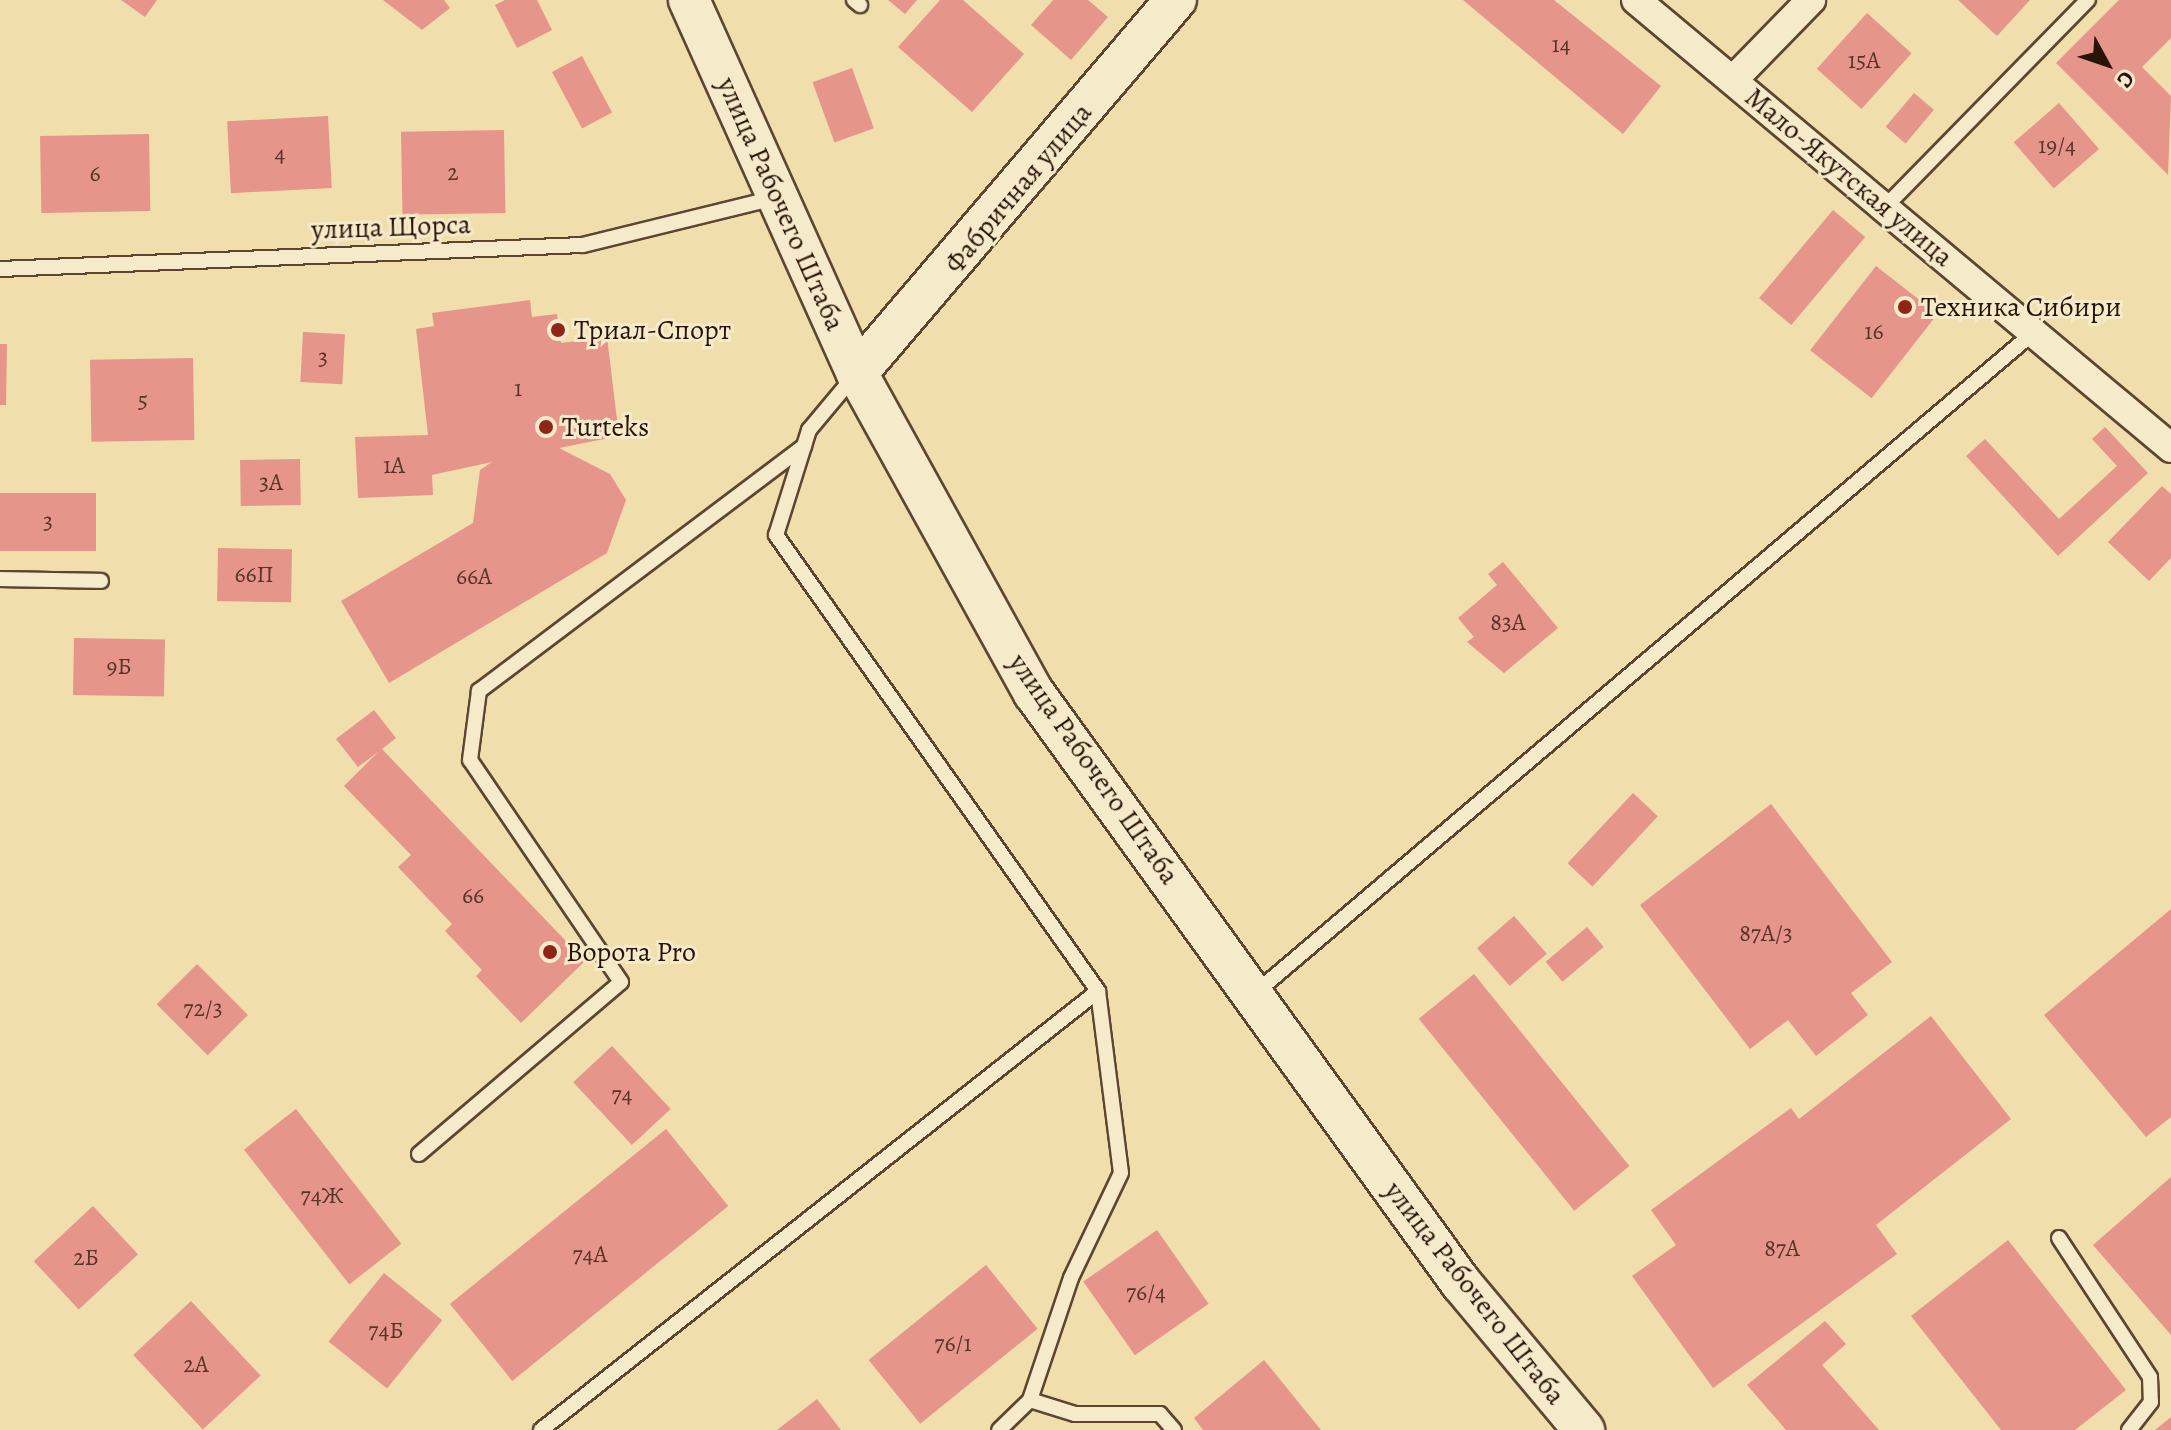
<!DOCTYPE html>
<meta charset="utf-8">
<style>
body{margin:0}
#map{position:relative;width:2171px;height:1430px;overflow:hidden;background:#f0dead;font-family:Alegreya,serif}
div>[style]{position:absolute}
.building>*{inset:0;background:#e6958a;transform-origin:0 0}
.roads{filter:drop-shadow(2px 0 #5c4632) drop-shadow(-2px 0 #5c4632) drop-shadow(0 2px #5c4632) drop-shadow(0 -2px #5c4632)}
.lane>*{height:14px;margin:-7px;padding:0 7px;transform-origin:7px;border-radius:7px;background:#f5eaca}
.street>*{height:28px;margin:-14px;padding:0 14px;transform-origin:14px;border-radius:14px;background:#f5eaca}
.secondary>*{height:40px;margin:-20px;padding:0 20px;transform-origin:20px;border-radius:20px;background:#f5eaca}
.dots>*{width:22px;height:22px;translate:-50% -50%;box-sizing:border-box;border:4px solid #f5eaca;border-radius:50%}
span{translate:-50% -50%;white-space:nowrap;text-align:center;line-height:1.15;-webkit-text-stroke:6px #f5eaca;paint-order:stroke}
.number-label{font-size:24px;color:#593429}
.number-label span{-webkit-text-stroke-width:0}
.street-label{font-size:28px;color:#2a1309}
.poi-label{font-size:28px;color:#2a1309}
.left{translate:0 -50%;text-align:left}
.north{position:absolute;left:2067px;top:24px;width:80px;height:80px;-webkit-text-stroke:6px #f5eaca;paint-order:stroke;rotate:130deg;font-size:22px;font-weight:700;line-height:32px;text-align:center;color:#2a1309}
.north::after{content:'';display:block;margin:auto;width:28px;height:36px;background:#2a1309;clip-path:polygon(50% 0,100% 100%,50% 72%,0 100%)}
</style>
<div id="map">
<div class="building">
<div style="clip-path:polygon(121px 0,157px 0,145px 17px)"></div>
<div style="clip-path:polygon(383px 0,444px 0,450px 8px,422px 30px)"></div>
<div style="clip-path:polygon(505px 0,537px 0,552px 30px,517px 48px,495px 5px)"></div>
<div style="clip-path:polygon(888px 0,917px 0,905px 14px)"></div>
<div style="clip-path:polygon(940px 0,963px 0,1024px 54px,972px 112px,898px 47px)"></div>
<div style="clip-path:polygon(1053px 0,1088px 0,1108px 17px,1071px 60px,1031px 25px)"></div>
<div style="clip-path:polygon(1463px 0,1554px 0,1661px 86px,1623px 134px)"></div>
<div style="clip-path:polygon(1958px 0,2030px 0,1997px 36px)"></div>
<div style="clip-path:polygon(2119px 0,2171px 0,2171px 38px,2142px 67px,2171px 96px,2168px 175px,2056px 63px)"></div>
<div style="left:1867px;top:13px;width:60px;height:75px;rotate:42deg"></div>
<div style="left:582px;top:56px;width:64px;height:34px;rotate:62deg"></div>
<div style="left:852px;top:68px;width:64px;height:42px;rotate:70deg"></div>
<div style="left:1914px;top:93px;width:26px;height:44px;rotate:40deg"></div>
<div style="left:2059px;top:103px;width:61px;height:60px;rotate:49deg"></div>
<div style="left:328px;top:116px;width:72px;height:101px;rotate:87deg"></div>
<div style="left:504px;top:130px;width:83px;height:103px;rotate:89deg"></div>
<div style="left:149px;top:134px;width:77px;height:109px;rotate:89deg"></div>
<div style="left:1833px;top:210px;width:42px;height:115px;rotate:40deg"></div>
<div style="left:1876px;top:266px;width:78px;height:107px;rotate:38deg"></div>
<div style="clip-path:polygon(530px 300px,532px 317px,557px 314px,561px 343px,607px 337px,619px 436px,559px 448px,610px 474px,626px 500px,607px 553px,389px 683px,341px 601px,473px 523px,480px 470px,492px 462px,432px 475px,433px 495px,358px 498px,355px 437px,428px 435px,416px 329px,434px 326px,432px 313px)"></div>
<div style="left:303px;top:332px;width:42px;height:50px;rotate:3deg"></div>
<div style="clip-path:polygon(0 344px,7px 344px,6px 405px,0 405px)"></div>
<div style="left:193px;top:358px;width:82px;height:103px;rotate:89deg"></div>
<div style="clip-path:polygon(2105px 427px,2148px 473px,2058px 556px,1966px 456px,1985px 439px,2059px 519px,2117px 466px,2092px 439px)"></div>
<div style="left:300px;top:459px;width:46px;height:60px;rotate:89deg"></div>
<div style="clip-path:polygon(2162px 486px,2171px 494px,2171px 558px,2149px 581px,2108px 542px)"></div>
<div style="left:0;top:493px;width:96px;height:58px"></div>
<div style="left:218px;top:548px;width:74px;height:53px;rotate:1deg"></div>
<div style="clip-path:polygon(1503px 562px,1558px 628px,1504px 673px,1467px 642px,1474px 637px,1458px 618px,1497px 585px,1488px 574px)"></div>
<div style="left:74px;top:638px;width:91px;height:57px;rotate:1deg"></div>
<div style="clip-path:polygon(374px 710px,396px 738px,382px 749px,585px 961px,521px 1023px,476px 976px,482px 970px,445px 931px,452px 924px,398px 867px,411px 855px,344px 786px,378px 752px,358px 767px,336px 739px)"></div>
<div style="left:1633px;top:793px;width:34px;height:96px;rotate:43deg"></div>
<div style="clip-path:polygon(1771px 804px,1892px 962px,1851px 993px,1868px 1015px,1816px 1056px,1788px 1020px,1750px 1049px,1640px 905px)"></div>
<div style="clip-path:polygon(2171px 909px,2171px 1117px,2146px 1137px,2044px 1015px)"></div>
<div style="left:1514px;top:916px;width:50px;height:49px;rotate:49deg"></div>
<div style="left:1587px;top:927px;width:26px;height:54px;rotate:50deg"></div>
<div style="left:197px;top:964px;width:72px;height:57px;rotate:45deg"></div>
<div style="left:1474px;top:974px;width:247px;height:71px;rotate:51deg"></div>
<div style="clip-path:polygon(1931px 1016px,2011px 1119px,1876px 1225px,1897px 1254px,1713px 1388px,1632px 1276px,1676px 1245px,1651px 1210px,1791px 1108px,1799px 1119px)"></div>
<div style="left:612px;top:1046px;width:86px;height:53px;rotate:47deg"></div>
<div style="left:296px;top:1109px;width:171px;height:66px;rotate:52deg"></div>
<div style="left:666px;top:1129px;width:99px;height:278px;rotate:51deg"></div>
<div style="clip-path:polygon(2171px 1177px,2171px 1335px,2093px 1245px)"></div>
<div style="left:93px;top:1206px;width:66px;height:81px;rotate:47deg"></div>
<div style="left:1157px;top:1230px;width:90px;height:90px;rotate:55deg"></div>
<div style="clip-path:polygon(2008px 1240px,2126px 1390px,2075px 1430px,2001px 1430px,1911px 1316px)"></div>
<div style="left:986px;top:1265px;width:82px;height:151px;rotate:51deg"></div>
<div style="left:384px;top:1273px;width:75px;height:88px;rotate:39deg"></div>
<div style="left:191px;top:1301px;width:102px;height:79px;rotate:47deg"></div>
<div style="clip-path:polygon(1825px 1321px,1846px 1344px,1822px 1365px,1879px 1430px,1786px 1430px,1747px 1385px)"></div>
<div style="clip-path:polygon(1264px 1360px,1321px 1430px,1203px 1430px,1194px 1418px)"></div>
<div style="clip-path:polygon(817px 1399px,841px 1430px,777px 1430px)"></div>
<div style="clip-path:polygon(2171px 1417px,2171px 1430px,2155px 1430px)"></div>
</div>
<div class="roads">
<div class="lane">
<div style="left:854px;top:0;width:8px;rotate:40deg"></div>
<div style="left:1885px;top:207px;width:290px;rotate:-45.6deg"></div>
<div style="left:0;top:269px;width:583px;rotate:-2.36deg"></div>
<div style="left:583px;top:245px;width:197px;rotate:-13.8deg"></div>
<div style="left:855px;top:375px;width:72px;rotate:129.9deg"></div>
<div style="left:809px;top:430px;width:110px;rotate:107.4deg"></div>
<div style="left:776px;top:535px;width:558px;rotate:54.77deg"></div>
<div style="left:1098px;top:991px;width:183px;rotate:82.8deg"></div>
<div style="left:1121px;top:1173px;width:116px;rotate:115.5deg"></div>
<div style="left:1071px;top:1278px;width:129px;rotate:108.6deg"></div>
<div style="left:1030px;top:1400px;width:43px;rotate:135.9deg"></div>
<div style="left:0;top:579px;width:101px;rotate:1.1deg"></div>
<div style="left:1254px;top:994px;width:1023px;rotate:-40.32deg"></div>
<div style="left:419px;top:1154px;width:265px;rotate:-40.4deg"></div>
<div style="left:621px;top:982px;width:268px;rotate:-124.2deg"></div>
<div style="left:470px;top:760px;width:70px;rotate:-82.6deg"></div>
<div style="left:479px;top:691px;width:407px;rotate:-37deg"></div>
<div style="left:2059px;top:1238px;width:166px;rotate:56.8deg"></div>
<div style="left:2150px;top:1377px;width:25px;rotate:88deg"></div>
<div style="left:2151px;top:1402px;width:36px;rotate:128deg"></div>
<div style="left:1030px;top:1400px;width:47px;rotate:17.3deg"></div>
<div style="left:1075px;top:1414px;width:85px"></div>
<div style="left:1160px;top:1414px;width:21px;rotate:49deg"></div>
<div style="left:541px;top:1430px;width:709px;rotate:-38.24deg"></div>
</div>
<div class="street">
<div style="left:1636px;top:0;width:698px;rotate:39.94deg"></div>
<div style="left:1733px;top:80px;width:112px;rotate:-45.7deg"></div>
</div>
<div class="secondary">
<div style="left:689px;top:0;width:409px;rotate:65.8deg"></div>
<div style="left:857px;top:373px;width:366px;rotate:61.1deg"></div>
<div style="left:1034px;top:693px;width:728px;rotate:54.11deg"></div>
<div style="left:1461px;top:1283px;width:192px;rotate:50.1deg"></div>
<div style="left:857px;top:373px;width:491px;rotate:-49.5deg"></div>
</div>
</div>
<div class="dots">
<div style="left:1905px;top:307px;background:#8f2418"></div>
<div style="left:558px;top:330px;background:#8f2418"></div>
<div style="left:546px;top:427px;background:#8f2418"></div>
<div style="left:550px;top:952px;background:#8f2418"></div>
</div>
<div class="number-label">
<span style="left:1561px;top:45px">14</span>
<span style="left:1864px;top:61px">15А</span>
<span style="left:2057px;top:146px">19/4</span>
<span style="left:280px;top:154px">4</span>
<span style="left:453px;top:173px">2</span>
<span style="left:95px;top:174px">6</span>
<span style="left:1874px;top:332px">16</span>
<span style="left:323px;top:358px">3</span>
<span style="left:518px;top:389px">1</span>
<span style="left:143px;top:401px">5</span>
<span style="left:394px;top:466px">1А</span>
<span style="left:271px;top:483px">3А</span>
<span style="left:48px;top:522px">3</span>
<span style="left:254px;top:575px">66П</span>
<span style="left:474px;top:577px">66А</span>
<span style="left:1508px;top:623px">83А</span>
<span style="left:119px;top:667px">9Б</span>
<span style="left:473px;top:896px">66</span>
<span style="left:1766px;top:934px">87А/3</span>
<span style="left:203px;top:1009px">72/3</span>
<span style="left:622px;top:1095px">74</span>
<span style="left:322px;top:1196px">74Ж</span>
<span style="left:1782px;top:1249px">87А</span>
<span style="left:590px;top:1255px">74А</span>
<span style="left:86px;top:1258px">2Б</span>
<span style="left:1146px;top:1293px">76/4</span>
<span style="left:386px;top:1331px">74Б</span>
<span style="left:953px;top:1344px">76/1</span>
<span style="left:196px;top:1365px">2А</span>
</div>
<div class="street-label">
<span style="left:1849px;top:177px;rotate:40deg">Мало-Якутская улица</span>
<span style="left:1018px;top:188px;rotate:-50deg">Фабричная улица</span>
<span style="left:781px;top:204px;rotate:66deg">улица Рабочего Штаба</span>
<span style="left:391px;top:227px;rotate:-2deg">улица Щорса</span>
<span style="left:1094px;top:769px;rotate:55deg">улица Рабочего Штаба</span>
<span style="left:1475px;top:1293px;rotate:52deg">улица Рабочего Штаба</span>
</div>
<div class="poi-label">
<span class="left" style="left:1921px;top:307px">Техника Сибири</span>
<span class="left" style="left:574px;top:330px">Триал-Спорт</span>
<span class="left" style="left:562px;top:427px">Turteks</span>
<span class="left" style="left:566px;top:952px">Ворота Pro</span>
</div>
<div class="north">С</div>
</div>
